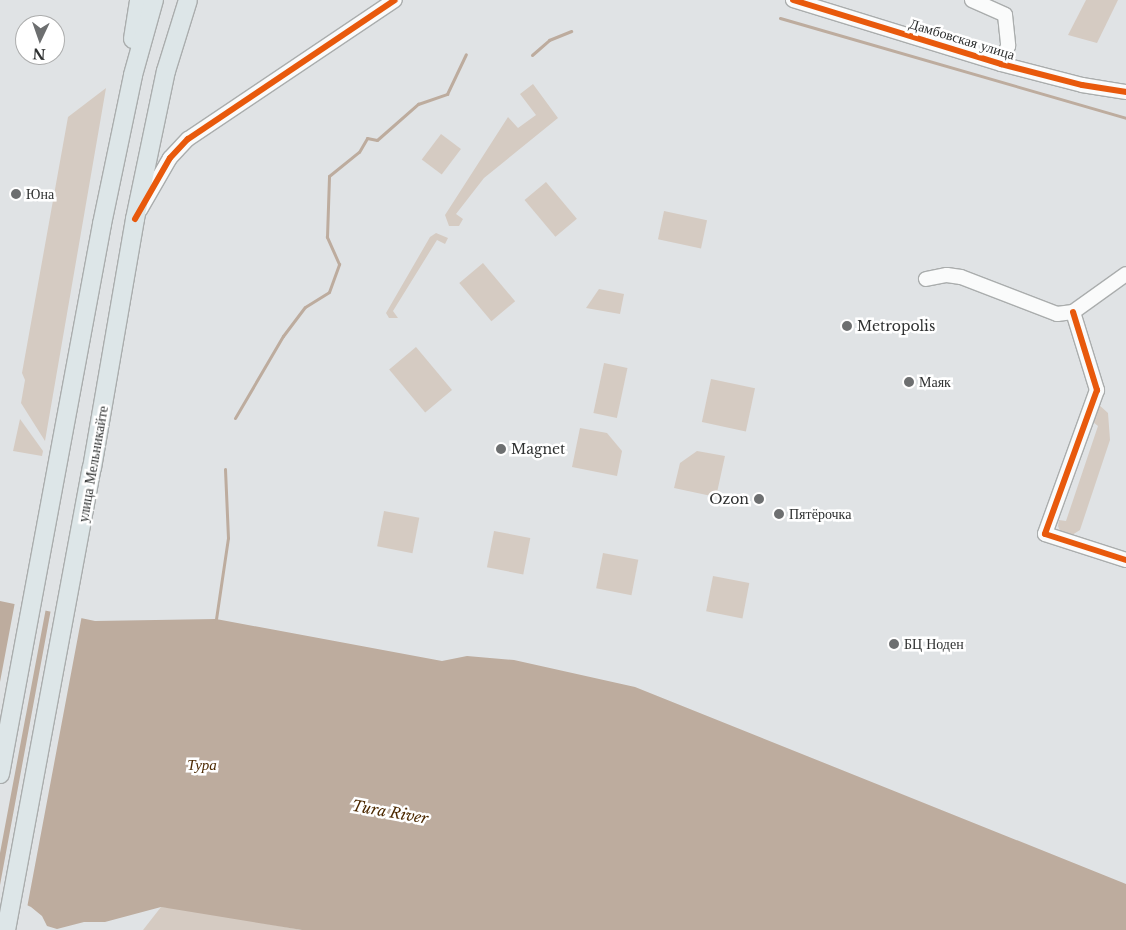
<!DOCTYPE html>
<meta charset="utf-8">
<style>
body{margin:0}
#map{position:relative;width:1126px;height:930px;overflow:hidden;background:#e0e3e5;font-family:"Libre Baskerville",serif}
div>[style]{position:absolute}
.green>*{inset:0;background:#d5cbc2;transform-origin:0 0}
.water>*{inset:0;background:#bdac9e}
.pier>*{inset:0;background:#e0e3e5}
.stream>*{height:3px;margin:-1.5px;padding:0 1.5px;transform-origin:1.5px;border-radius:1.5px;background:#bdac9e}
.roads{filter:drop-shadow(1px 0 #aaadad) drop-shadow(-1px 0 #aaadad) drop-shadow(0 1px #aaadad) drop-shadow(0 -1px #aaadad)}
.minor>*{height:14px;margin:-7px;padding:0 7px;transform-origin:7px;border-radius:7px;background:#fafbfb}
.major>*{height:18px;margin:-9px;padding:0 9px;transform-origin:9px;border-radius:9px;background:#dde6e8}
.cycleway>*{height:6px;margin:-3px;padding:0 3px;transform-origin:3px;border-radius:3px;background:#e8590c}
.dots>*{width:14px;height:14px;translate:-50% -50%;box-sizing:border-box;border:2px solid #fff;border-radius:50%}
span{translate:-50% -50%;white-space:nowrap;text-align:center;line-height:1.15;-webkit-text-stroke:5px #fff;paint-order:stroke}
.street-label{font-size:14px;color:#2f3131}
.poi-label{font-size:14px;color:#2f3131}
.left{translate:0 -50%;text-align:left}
.right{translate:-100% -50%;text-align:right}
.water-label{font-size:15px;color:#4d2a02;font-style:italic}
.north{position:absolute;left:15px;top:15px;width:50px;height:50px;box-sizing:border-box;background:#fff;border:1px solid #acadad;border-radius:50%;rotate:183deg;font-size:14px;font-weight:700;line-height:20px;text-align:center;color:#2f3131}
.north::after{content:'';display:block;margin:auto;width:18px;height:22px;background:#6d6f70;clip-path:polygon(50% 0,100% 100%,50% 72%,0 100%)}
</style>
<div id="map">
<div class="green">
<div style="clip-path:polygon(1086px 0,1118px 0,1097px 43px,1068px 35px)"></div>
<div style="clip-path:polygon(533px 84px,558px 118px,484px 178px,456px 214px,463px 219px,459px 226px,449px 226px,445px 215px,508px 117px,518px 128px,536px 115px,520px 94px)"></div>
<div style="clip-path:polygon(106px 88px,45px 441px,21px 403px,25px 380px,22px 373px,68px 117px)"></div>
<div style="left:441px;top:134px;width:25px;height:32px;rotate:37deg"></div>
<div style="left:546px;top:182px;width:48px;height:28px;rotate:50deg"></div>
<div style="left:664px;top:211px;width:44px;height:29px;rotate:12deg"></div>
<div style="clip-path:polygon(436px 233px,448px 238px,445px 244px,437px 240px,393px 311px,398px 318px,389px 318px,386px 313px,430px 237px)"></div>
<div style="left:483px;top:263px;width:50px;height:31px;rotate:50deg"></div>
<div style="clip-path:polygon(599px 289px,624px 294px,620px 314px,586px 308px)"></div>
<div style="left:416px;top:347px;width:56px;height:35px;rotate:50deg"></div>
<div style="left:604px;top:363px;width:24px;height:51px;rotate:12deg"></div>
<div style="left:711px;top:379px;width:45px;height:44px;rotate:12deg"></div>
<div style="clip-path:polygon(1098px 404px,1108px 413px,1110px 440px,1080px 530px,1072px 535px,1060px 531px,1058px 526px,1059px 520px,1066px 521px,1098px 426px,1093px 422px)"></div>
<div style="clip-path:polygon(20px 419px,43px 451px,42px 456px,13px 451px)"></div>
<div style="clip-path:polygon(580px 428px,607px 433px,622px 451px,617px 476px,572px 467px)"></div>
<div style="clip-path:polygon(697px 451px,725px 456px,716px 497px,674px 488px,680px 463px)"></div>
<div style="left:384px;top:511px;width:36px;height:36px;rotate:11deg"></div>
<div style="left:494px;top:531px;width:37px;height:37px;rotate:11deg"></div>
<div style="left:603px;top:553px;width:36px;height:36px;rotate:11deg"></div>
<div style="left:713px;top:576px;width:37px;height:36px;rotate:11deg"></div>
<div style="clip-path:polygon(161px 907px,184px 909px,302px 930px,143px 930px)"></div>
</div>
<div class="water">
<div style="clip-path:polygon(0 601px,95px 621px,216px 619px,442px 661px,467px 656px,514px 660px,635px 687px,1126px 884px,1126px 930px,302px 930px,161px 907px,105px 922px,84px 922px,57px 929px,47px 926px,42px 916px,31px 907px,18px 901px,0 903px)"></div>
</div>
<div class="pier">
<div style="clip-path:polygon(15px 602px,46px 608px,0 853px,0 682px)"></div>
<div style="clip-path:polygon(51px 609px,82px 615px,27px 908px,18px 903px,0 905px,0 885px)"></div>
</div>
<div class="stream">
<div style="left:780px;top:18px;width:360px;rotate:16.1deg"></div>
<div style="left:532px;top:55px;width:23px;rotate:-41deg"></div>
<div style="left:549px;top:40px;width:24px;rotate:-22deg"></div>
<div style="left:235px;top:418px;width:95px;rotate:-59.7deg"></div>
<div style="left:283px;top:336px;width:36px;rotate:-53deg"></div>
<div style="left:305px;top:307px;width:28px;rotate:-32deg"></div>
<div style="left:329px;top:292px;width:30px;rotate:-70deg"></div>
<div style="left:339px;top:264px;width:30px;rotate:-114deg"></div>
<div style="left:327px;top:237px;width:61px;rotate:-88.1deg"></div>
<div style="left:329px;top:176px;width:38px;rotate:-39deg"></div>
<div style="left:359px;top:152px;width:16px;rotate:-60deg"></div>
<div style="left:367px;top:138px;width:10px;rotate:11deg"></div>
<div style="left:377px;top:140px;width:55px;rotate:-41.3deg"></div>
<div style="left:418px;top:104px;width:31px;rotate:-19deg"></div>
<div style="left:447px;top:94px;width:44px;rotate:-64.6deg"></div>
<div style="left:216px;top:619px;width:82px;rotate:-81.6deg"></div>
<div style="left:228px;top:538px;width:69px;rotate:-92.5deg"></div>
</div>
<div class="roads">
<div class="minor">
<div style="left:793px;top:0;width:218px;rotate:17.1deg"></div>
<div style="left:1001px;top:64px;width:84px;rotate:14.5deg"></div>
<div style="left:1082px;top:85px;width:45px;rotate:9deg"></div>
<div style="left:972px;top:0;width:36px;rotate:24deg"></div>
<div style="left:1005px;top:15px;width:31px;rotate:84deg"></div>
<div style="left:1008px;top:46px;width:19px;rotate:111deg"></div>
<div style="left:140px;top:210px;width:60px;rotate:-60deg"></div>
<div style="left:170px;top:158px;width:26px;rotate:-47deg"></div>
<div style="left:188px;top:139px;width:249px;rotate:-33.9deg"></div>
<div style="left:926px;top:279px;width:21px;rotate:-11deg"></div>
<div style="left:947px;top:275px;width:14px;rotate:8deg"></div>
<div style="left:961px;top:277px;width:103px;rotate:21.1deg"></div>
<div style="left:1057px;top:314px;width:16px;rotate:-7deg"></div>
<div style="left:1073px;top:312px;width:65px;rotate:-35.6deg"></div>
<div style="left:1073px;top:312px;width:82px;rotate:72.9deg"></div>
<div style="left:1097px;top:390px;width:153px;rotate:109.9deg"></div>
<div style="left:1045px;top:534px;width:85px;rotate:17.8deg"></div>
</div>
<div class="major">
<div style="left:133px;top:39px;width:39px;rotate:-81deg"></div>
<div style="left:0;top:774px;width:559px;rotate:-79.49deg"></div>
<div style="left:102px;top:224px;width:152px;rotate:-78.2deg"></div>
<div style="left:133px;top:75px;width:78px;rotate:-74.4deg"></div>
<div style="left:6px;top:930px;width:470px;rotate:-79.5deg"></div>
<div style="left:92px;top:468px;width:253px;rotate:-80.2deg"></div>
<div style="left:135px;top:219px;width:151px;rotate:-78.2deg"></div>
<div style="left:166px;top:71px;width:74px;rotate:-72.8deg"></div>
</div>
</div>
<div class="cycleway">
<div style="left:793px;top:0;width:218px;rotate:17.1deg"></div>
<div style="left:1001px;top:64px;width:84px;rotate:14.5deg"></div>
<div style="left:1082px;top:85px;width:45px;rotate:9deg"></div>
<div style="left:135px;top:219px;width:70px;rotate:-60.2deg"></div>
<div style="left:170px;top:158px;width:26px;rotate:-47deg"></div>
<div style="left:188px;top:139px;width:249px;rotate:-33.9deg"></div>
<div style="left:1073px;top:312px;width:82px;rotate:72.9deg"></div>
<div style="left:1097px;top:390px;width:153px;rotate:109.9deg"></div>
<div style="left:1045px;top:534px;width:85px;rotate:17.8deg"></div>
</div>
<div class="dots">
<div style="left:16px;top:194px;background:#6d6f70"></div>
<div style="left:847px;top:326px;background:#6d6f70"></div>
<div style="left:909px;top:382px;background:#6d6f70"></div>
<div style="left:501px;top:449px;background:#6d6f70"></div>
<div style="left:759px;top:499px;background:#6d6f70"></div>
<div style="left:779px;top:514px;background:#6d6f70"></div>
<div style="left:894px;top:644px;background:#6d6f70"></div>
</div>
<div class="street-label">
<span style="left:962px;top:39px;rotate:17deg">Дамбовская улица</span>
<span style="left:93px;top:464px;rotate:-80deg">улица Мельникайте</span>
</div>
<div class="poi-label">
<span class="left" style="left:26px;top:194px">Юна</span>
<span class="left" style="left:857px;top:326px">Metropolis</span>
<span class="left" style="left:919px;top:382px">Маяк</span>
<span class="left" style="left:511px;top:449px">Magnet</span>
<span class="right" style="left:749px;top:499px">Ozon</span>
<span class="left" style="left:789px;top:514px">Пятёрочка</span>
<span class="left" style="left:904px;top:644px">БЦ Ноден</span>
</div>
<div class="water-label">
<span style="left:202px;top:765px">Тура</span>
<span style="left:390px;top:812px;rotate:10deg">Tura River</span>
</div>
<div class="north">N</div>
</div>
